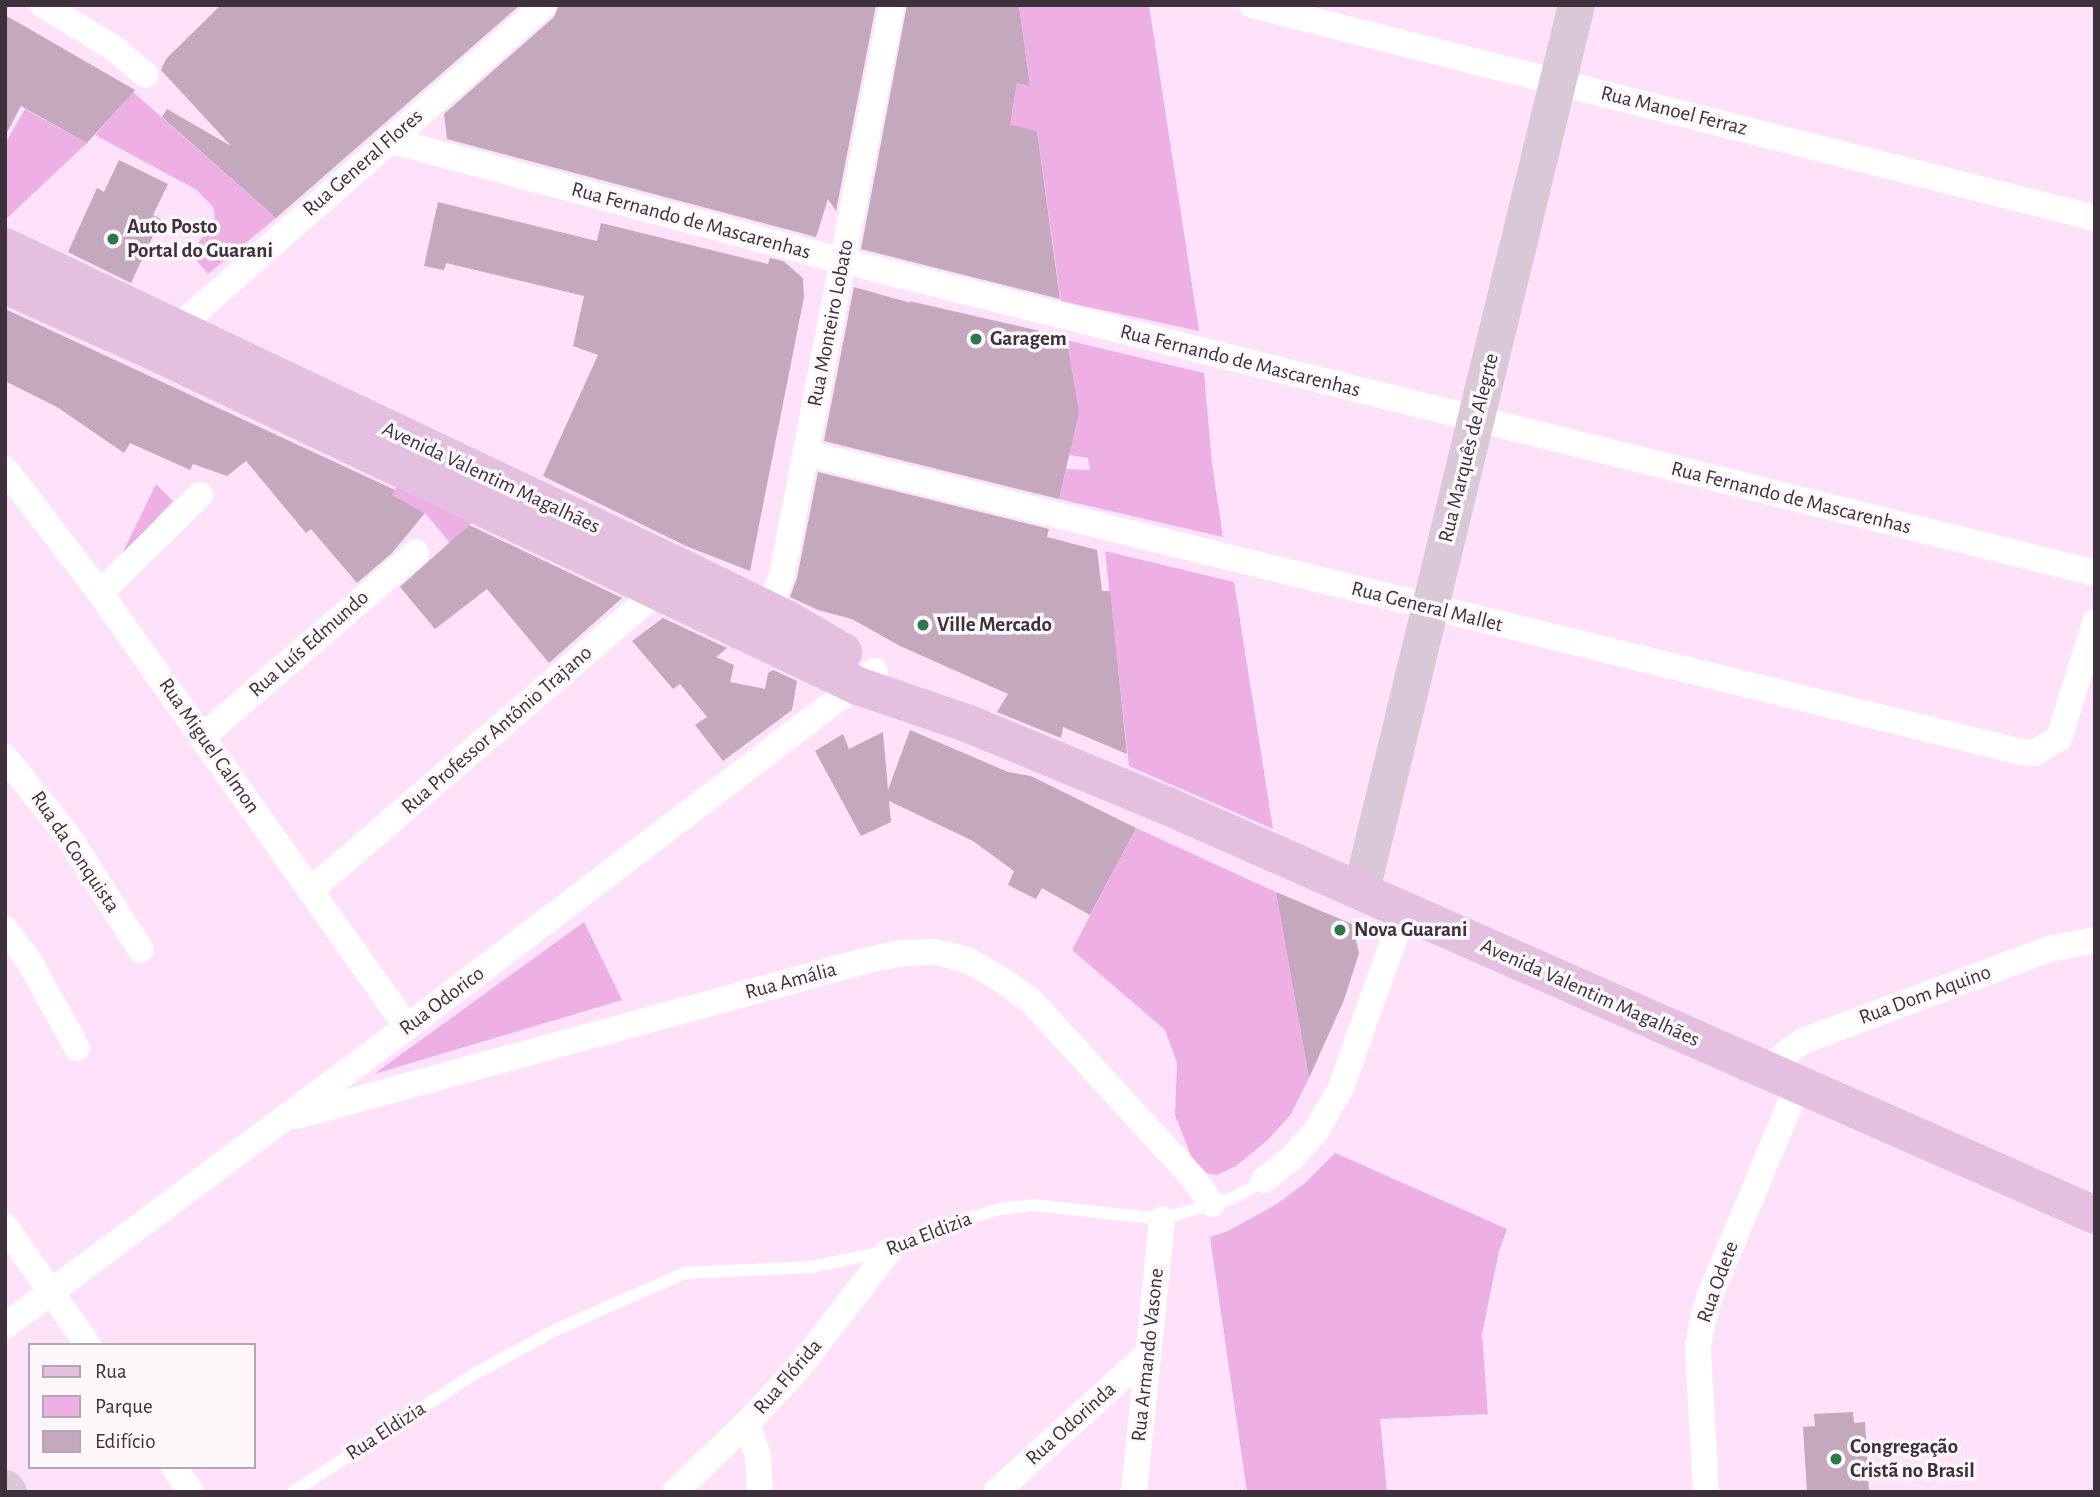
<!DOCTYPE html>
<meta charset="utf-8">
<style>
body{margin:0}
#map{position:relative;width:2100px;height:1497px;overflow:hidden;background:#ffe2fa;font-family:"Alegreya Sans",sans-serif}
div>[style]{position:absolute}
.green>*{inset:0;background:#eeafe4}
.building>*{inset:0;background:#c3a8be}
.lane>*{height:12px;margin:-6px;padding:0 6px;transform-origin:6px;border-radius:6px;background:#fff}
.street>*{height:26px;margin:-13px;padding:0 13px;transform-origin:13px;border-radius:13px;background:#fff}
.secondary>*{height:37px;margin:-18.5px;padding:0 18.5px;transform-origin:18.5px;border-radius:18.5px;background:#d9c8d6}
.primary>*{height:38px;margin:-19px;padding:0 19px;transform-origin:19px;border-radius:19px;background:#e5bfdf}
.dots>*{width:19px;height:19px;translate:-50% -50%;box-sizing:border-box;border:4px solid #fef8fc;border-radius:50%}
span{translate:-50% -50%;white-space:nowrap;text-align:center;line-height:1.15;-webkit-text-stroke:7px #fef8fc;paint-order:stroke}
.street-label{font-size:21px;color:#3d323b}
.poi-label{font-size:21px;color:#3d323b;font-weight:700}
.left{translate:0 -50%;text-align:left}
.frame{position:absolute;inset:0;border:7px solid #3d323b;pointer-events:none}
.legend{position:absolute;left:28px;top:1343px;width:228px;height:126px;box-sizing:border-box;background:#fef8fc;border:2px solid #b1a9af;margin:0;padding:9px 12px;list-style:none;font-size:21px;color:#3d323b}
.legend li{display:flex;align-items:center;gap:14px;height:35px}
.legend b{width:35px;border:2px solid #b1a9af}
</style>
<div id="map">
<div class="green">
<div style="clip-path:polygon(1019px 5px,1149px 5px,1199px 331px,1061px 301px,1037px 131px,958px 116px,1012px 114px,1017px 83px,1030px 85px)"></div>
<div style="clip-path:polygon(133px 92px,276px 218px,208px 274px,191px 254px,215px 218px,213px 207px,197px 190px,95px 135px)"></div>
<div style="clip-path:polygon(25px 109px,87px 143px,5px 220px,5px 144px)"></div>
<div style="clip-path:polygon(1066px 340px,1204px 373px,1212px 464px,1223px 537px,1059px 499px,1066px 469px,1090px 470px,1088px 458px,1069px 455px)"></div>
<div style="clip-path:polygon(399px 483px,476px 518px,450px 543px,425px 513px,392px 495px)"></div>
<div style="clip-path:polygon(156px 484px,173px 501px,121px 556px)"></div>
<div style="clip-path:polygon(1105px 551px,1234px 582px,1273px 829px,1129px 766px)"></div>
<div style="clip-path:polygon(1136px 828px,1276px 892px,1309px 1078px,1291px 1114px,1269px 1139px,1236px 1166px,1217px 1175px,1197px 1171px,1175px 1115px,1177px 1063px,1165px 1030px,1072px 950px)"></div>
<div style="clip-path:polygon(584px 922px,622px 1000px,374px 1074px)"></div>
<div style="clip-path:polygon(1335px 1153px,1507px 1229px,1499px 1251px,1482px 1334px,1488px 1414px,1380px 1419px,1387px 1492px,1247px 1492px,1210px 1237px,1228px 1231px,1277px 1204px,1305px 1183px)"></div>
</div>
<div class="building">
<div style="clip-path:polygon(221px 5px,520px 5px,276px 218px,162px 117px,167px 109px,231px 146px,161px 70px,166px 59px)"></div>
<div style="clip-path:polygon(559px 5px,876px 5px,836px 211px,828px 199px,816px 237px,447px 139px,444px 114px,554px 17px)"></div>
<div style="clip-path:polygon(907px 5px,1019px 5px,1030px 86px,1017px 83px,1010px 125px,1037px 131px,1060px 299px,861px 249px)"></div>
<div style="clip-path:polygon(5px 15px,135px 90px,87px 143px,21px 106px,5px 136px)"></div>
<div style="clip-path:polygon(119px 160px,168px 184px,153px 215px,161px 219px,131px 283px,68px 252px,97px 188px,104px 192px)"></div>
<div style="clip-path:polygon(438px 202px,597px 241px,601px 223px,768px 264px,770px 258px,783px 261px,803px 278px,804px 297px,750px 571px,686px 546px,543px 476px,598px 355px,573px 346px,584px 296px,446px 263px,444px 270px,424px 266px)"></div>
<div style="clip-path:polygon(854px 287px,911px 303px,909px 301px,1066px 337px,1079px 412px,1059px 499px,824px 441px)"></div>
<div style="clip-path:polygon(5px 309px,395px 490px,392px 495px,425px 513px,392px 553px,357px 583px,311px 529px,306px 533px,246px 461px,227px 476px,193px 464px,190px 470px,130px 443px,124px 453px,57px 407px,5px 381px)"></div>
<div style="clip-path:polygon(818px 472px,1049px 529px,1047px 537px,1097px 550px,1102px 591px,1110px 591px,1127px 754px,1063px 727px,1061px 738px,997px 712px,1008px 694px,900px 646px,852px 619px,818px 610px,790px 597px,797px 578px)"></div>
<div style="clip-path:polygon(469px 525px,622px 598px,549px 663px,487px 589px,435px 629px,400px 587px)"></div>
<div style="clip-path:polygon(663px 618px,727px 648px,716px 657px,734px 665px,730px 682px,765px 689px,768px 673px,773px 670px,797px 681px,792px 710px,723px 761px,695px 725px,707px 717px,680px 684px,673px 689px,632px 641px)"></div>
<div style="clip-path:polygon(910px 730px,1008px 772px,1031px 776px,1136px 828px,1090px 915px,1042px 888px,1036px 899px,1008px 885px,1014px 871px,973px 841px,889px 801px,891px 822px,861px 836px,815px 751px,843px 734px,849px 749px,883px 732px,888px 790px)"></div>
<div style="clip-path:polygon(1276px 892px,1352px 924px,1359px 953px,1344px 1000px,1309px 1078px)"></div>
<div style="clip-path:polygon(1853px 1412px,1854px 1423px,1865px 1422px,1869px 1492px,1807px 1492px,1803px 1427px,1815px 1426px,1814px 1414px)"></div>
</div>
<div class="lane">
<div style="left:293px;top:1492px;width:212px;rotate:-33.1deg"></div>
<div style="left:471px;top:1376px;width:96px;rotate:-28.7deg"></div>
<div style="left:555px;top:1330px;width:142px;rotate:-23.7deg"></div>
<div style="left:685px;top:1273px;width:126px;rotate:-2.7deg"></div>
<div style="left:811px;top:1267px;width:80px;rotate:-11.6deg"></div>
<div style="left:889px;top:1251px;width:70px;rotate:-23.6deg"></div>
<div style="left:953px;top:1223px;width:49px;rotate:-16.6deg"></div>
<div style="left:1000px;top:1209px;width:34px;rotate:-7deg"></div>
<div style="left:1034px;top:1205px;width:129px;rotate:6.2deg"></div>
<div style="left:1162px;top:1219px;width:74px;rotate:-16.5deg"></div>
<div style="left:1233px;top:1198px;width:36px;rotate:-30deg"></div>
</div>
<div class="street">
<div style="left:43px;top:5px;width:84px;rotate:31.4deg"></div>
<div style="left:115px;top:49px;width:40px;rotate:40deg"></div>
<div style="left:1252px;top:5px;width:869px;rotate:14.18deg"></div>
<div style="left:388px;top:140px;width:471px;rotate:14.9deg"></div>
<div style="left:843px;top:261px;width:1290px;rotate:13.99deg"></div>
<div style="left:167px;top:337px;width:502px;rotate:-41.37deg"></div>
<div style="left:805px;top:453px;width:1252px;rotate:13.81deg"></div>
<div style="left:2021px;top:752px;width:13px;rotate:4deg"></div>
<div style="left:2034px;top:753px;width:29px;rotate:-31deg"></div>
<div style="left:2059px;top:738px;width:121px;rotate:-72.6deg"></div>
<div style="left:5px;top:469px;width:156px;rotate:52.5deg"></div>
<div style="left:100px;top:593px;width:532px;rotate:54.73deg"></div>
<div style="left:100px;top:593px;width:140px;rotate:-44.4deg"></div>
<div style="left:759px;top:625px;width:17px;rotate:-57deg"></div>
<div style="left:768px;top:611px;width:39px;rotate:-69deg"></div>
<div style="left:782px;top:575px;width:581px;rotate:-79.08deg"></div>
<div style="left:203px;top:736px;width:281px;rotate:-40.7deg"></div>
<div style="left:5px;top:757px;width:101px;rotate:51.4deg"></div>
<div style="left:68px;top:836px;width:135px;rotate:57.4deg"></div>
<div style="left:310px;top:891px;width:474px;rotate:-40.8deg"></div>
<div style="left:5px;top:929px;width:40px;rotate:53deg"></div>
<div style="left:29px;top:961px;width:99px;rotate:61.1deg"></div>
<div style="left:1764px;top:1070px;width:49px;rotate:-36.6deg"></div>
<div style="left:1803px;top:1041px;width:263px;rotate:-20.5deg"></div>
<div style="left:2049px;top:949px;width:47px;rotate:-11.1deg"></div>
<div style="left:297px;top:1116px;width:596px;rotate:-15.27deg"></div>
<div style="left:872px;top:959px;width:33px;rotate:-11deg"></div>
<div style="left:904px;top:953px;width:31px;rotate:-2deg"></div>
<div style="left:935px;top:952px;width:33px;rotate:14deg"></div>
<div style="left:967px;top:960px;width:40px;rotate:29.7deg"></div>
<div style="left:1002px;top:980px;width:37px;rotate:36deg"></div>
<div style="left:1032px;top:1002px;width:239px;rotate:47.5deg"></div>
<div style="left:1193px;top:1178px;width:32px;rotate:54deg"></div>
<div style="left:1264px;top:1180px;width:34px;rotate:-38deg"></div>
<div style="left:1291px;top:1159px;width:38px;rotate:-48deg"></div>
<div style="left:1316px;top:1131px;width:48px;rotate:-59.7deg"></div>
<div style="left:1340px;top:1090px;width:190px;rotate:-70.3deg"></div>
<div style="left:5px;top:1226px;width:145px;rotate:55.1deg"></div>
<div style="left:5px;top:1326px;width:501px;rotate:-36.64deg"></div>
<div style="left:407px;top:1027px;width:588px;rotate:-37.26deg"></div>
<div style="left:747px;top:1423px;width:35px;rotate:72deg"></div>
<div style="left:758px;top:1456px;width:36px;rotate:87deg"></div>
<div style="left:174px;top:1467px;width:30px;rotate:56deg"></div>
<div style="left:675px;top:1492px;width:100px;rotate:-43.8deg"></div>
<div style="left:747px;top:1423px;width:71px;rotate:-46.7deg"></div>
<div style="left:796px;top:1371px;width:152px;rotate:-52.2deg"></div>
<div style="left:996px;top:1492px;width:204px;rotate:-42.2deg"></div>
<div style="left:1134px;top:1492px;width:274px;rotate:-84.1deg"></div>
<div style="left:1706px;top:1492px;width:145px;rotate:-93.2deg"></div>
<div style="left:1698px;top:1347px;width:23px;rotate:-80deg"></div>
<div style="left:1702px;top:1324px;width:27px;rotate:-75deg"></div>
<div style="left:1709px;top:1298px;width:231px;rotate:-67.3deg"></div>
</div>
<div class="secondary">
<div style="left:1361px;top:890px;width:911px;rotate:-76.35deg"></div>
<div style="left:5px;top:1488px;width:5px;rotate:53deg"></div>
</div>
<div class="primary">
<div style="left:5px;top:247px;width:749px;rotate:25.37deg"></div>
<div style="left:682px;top:568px;width:118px;rotate:26.1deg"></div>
<div style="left:788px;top:620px;width:64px;rotate:30.2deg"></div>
<div style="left:5px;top:285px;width:162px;rotate:24deg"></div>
<div style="left:153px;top:351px;width:781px;rotate:25.42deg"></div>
<div style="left:858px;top:686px;width:117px;rotate:18.9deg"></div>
<div style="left:969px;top:724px;width:212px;rotate:22.5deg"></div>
<div style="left:1165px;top:805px;width:1016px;rotate:23.79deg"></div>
</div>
<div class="dots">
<div style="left:113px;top:239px;background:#2c7846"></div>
<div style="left:976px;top:339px;background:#2c7846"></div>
<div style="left:923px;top:625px;background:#2c7846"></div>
<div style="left:1340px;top:930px;background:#2c7846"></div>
<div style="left:1836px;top:1459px;background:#2c7846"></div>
</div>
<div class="street-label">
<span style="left:1674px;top:111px;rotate:14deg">Rua Manoel Ferraz</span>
<span style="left:363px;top:163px;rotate:-41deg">Rua General Flores</span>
<span style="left:691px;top:221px;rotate:15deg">Rua Fernando de Mascarenhas</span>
<span style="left:831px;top:323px;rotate:-79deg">Rua Monteiro Lobato</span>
<span style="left:1240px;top:361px;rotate:14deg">Rua Fernando de Mascarenhas</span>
<span style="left:1469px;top:448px;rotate:-76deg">Rua Marquês de Alegrte</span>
<span style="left:491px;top:478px;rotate:25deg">Avenida Valentim Magalhães</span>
<span style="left:1791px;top:498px;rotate:14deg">Rua Fernando de Mascarenhas</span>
<span style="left:1427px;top:607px;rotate:14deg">Rua General Mallet</span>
<span style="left:309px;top:644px;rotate:-41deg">Rua Luís Edmundo</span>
<span style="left:497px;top:730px;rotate:-41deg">Rua Professor Antônio Trajano</span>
<span style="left:209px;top:746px;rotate:55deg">Rua Miguel Calmon</span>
<span style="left:75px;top:852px;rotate:56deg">Rua da Conquista</span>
<span style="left:791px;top:981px;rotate:-15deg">Rua Amália</span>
<span style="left:1590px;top:993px;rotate:24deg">Avenida Valentim Magalhães</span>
<span style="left:1925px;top:995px;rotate:-20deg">Rua Dom Aquino</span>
<span style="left:442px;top:1001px;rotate:-37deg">Rua Odorico</span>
<span style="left:929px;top:1234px;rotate:-21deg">Rua Eldizia</span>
<span style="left:1718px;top:1282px;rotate:-70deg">Rua Odete</span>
<span style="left:1148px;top:1355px;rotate:-84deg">Rua Armando Vasone</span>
<span style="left:788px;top:1377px;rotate:-49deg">Rua Flórida</span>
<span style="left:1071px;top:1424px;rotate:-42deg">Rua Odorinda</span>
<span style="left:386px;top:1431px;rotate:-33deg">Rua Eldizia</span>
</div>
<div class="poi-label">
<span class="left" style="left:127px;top:239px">Auto Posto<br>Portal do Guarani</span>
<span class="left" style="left:990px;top:339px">Garagem</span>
<span class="left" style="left:937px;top:625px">Ville Mercado</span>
<span class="left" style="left:1354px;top:930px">Nova Guarani</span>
<span class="left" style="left:1850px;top:1459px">Congregação<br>Cristã no Brasil</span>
</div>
<div class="frame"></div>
<ul class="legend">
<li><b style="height:9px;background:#e5bfdf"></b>Rua</li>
<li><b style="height:19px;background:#eeafe4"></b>Parque</li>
<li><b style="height:19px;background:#c3a8be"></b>Edifício</li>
</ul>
</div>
